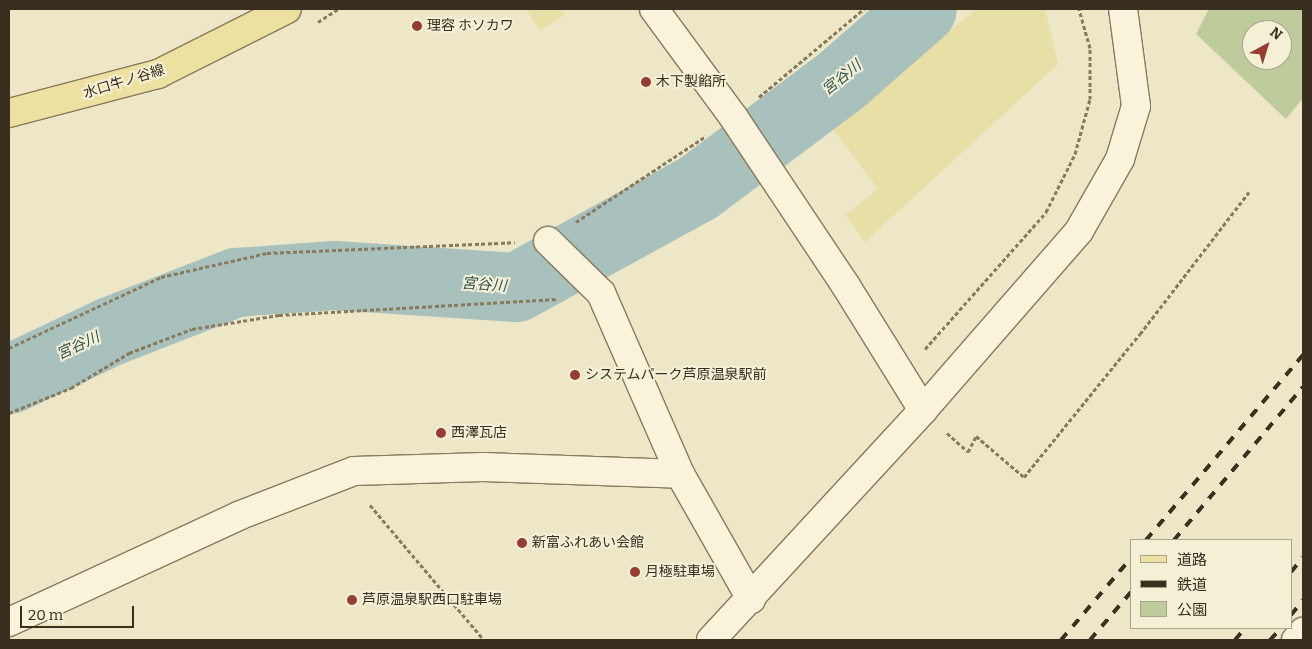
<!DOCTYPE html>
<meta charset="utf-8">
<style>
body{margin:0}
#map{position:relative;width:1312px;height:649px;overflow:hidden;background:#ede7c7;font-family:Bitter,"Noto Sans JP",serif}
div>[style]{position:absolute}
.green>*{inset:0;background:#becb9b}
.sand>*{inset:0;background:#e7dfa6}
.river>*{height:69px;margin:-34.5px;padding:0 34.5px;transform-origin:34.5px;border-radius:34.5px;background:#a8c1bd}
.path>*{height:3px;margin-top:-1.5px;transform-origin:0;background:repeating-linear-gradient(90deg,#887a5d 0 4px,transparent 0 6.5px)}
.roads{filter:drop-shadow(1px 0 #887a5d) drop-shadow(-1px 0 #887a5d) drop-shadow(0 1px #887a5d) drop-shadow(0 -1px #887a5d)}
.minor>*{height:28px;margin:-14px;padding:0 14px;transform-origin:14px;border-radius:14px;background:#f8f3da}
.major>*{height:28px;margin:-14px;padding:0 14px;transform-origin:14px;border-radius:14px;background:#eee0a1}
.rail>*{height:4px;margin-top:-2px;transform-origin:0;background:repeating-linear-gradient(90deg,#392f20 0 9px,transparent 0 18px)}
.dots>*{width:14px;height:14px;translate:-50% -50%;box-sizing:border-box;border:2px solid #f4f0d6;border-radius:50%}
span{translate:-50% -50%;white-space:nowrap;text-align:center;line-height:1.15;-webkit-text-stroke:4px #f4f0d6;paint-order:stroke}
.poi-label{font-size:14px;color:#392f20}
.left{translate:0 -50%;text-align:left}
.street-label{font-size:14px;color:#392f20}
.water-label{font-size:15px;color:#305558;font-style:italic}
.frame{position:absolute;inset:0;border:10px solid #392f20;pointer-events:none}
.legend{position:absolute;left:1130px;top:539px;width:162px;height:90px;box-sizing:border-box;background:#f4f0d6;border:1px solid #a9a38d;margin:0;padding:6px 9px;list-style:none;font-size:15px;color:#392f20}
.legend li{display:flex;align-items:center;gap:10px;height:25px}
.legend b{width:25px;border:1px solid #a9a38d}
.north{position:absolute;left:1242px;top:20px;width:50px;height:50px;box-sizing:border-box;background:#f4f0d6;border:1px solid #a9a38d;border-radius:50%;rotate:39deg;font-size:14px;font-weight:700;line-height:20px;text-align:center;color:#392f20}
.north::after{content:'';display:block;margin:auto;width:18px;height:22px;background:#943d30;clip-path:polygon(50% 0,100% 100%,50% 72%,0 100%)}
.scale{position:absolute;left:20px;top:606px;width:114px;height:22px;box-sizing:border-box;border:2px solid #392f20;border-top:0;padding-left:6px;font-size:15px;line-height:18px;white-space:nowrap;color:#392f20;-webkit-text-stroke:4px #f4f0d6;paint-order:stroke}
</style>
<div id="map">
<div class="green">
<div style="clip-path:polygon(evenodd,1209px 9px,1303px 9px,1303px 98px,1286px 119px,1196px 34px,1209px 9px,1252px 30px,1282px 30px,1282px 60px,1252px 60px,1252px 30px)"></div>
</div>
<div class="sand">
<div style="clip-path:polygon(526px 9px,561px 9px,565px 14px,540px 31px)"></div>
<div style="clip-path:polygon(977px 9px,1045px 9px,1058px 64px,865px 242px,845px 215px,878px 189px,830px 125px)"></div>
</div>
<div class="river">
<div style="left:9px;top:379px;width:112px;rotate:-25.4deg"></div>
<div style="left:110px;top:331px;width:135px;rotate:-21.3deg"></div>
<div style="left:236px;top:282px;width:98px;rotate:-4.1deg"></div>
<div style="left:334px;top:275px;width:182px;rotate:3.8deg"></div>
<div style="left:516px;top:287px;width:206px;rotate:-28.7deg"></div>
<div style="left:697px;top:188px;width:181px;rotate:-36.9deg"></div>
<div style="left:842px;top:79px;width:106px;rotate:-41.2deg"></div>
</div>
<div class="path">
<div style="left:318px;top:22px;width:24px;rotate:-33deg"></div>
<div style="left:759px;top:97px;width:137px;rotate:-40deg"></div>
<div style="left:576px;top:222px;width:156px;rotate:-33.5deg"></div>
<div style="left:9px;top:348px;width:168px;rotate:-25deg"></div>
<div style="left:161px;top:277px;width:109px;rotate:-12.8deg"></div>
<div style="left:267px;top:253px;width:248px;rotate:-2.5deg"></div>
<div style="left:925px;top:349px;width:183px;rotate:-48.5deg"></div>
<div style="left:1046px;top:212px;width:65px;rotate:-63.4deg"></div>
<div style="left:1075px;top:154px;width:57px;rotate:-74.7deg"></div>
<div style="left:1090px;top:99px;width:51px;rotate:-90deg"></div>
<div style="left:1090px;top:48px;width:41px;rotate:-105.8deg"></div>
<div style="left:9px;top:413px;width:67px;rotate:-22deg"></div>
<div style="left:71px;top:388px;width:68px;rotate:-31.1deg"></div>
<div style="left:129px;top:353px;width:67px;rotate:-20.9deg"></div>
<div style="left:192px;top:329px;width:88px;rotate:-9.1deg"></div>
<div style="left:279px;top:315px;width:279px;rotate:-3.3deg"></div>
<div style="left:947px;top:433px;width:28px;rotate:42deg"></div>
<div style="left:968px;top:452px;width:18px;rotate:-63deg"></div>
<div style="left:976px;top:436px;width:63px;rotate:40.5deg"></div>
<div style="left:1024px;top:477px;width:184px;rotate:-51deg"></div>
<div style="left:1140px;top:334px;width:179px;rotate:-52.5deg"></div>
<div style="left:370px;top:505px;width:177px;rotate:49.8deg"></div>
</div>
<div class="roads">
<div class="minor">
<div style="left:654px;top:9px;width:135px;rotate:53.7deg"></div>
<div style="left:734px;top:118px;width:202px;rotate:56.3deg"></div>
<div style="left:846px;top:286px;width:146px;rotate:58.2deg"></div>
<div style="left:548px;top:241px;width:74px;rotate:44.5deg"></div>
<div style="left:601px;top:293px;width:197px;rotate:66.4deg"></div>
<div style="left:9px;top:622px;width:252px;rotate:-24.8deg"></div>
<div style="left:238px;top:516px;width:124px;rotate:-21.2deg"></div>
<div style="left:354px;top:471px;width:129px;rotate:-1.8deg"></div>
<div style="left:483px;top:467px;width:197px;rotate:2deg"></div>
<div style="left:680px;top:474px;width:144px;rotate:60.4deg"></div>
<div style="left:711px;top:640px;width:313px;rotate:-47.3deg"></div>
<div style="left:923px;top:410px;width:237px;rotate:-48.9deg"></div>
<div style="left:1079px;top:231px;width:83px;rotate:-60.3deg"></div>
<div style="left:1120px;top:159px;width:55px;rotate:-73.2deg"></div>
<div style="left:1136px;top:106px;width:98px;rotate:-97.6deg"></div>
<div style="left:1296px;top:640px;width:11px;rotate:-49deg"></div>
</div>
<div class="major">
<div style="left:9px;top:113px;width:154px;rotate:-14.7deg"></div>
<div style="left:158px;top:74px;width:144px;rotate:-26.7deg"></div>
</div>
</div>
<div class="rail">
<div style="left:1146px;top:540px;width:243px;rotate:-49.7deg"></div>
<div style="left:1174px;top:540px;width:200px;rotate:-49.9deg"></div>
<div style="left:1291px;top:572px;width:19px;rotate:-51deg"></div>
<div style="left:1291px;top:615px;width:19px;rotate:-51deg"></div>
<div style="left:1061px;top:640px;width:108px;rotate:-49.5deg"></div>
<div style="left:1090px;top:640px;width:63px;rotate:-49.5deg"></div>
<div style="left:1235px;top:640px;width:16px;rotate:-50deg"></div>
<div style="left:1270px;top:640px;width:16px;rotate:-47deg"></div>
</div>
<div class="dots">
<div style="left:417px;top:26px;background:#943d30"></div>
<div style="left:646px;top:82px;background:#943d30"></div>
<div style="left:575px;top:375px;background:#943d30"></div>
<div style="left:441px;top:433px;background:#943d30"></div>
<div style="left:522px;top:543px;background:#943d30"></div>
<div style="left:635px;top:572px;background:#943d30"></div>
<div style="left:352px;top:600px;background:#943d30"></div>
</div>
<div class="poi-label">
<span class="left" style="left:427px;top:26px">理容 ホソカワ</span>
<span class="left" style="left:656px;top:82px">木下製餡所</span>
<span class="left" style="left:585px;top:375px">システムパーク芦原温泉駅前</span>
<span class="left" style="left:451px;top:433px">西澤瓦店</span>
<span class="left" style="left:532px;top:543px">新富ふれあい会館</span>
<span class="left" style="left:645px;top:572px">月極駐車場</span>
<span class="left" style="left:362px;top:600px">芦原温泉駅西口駐車場</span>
</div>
<div class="street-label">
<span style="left:124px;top:82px;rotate:-17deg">水口牛ノ谷線</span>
</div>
<div class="water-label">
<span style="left:842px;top:78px;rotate:-39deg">宮谷川</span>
<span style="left:484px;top:285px;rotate:4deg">宮谷川</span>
<span style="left:78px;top:346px;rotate:-25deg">宮谷川</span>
</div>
<div class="frame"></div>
<ul class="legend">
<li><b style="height:6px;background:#eee0a1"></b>道路</li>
<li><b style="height:6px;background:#392f20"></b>鉄道</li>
<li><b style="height:14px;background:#becb9b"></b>公園</li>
</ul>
<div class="north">N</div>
<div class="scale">20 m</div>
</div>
